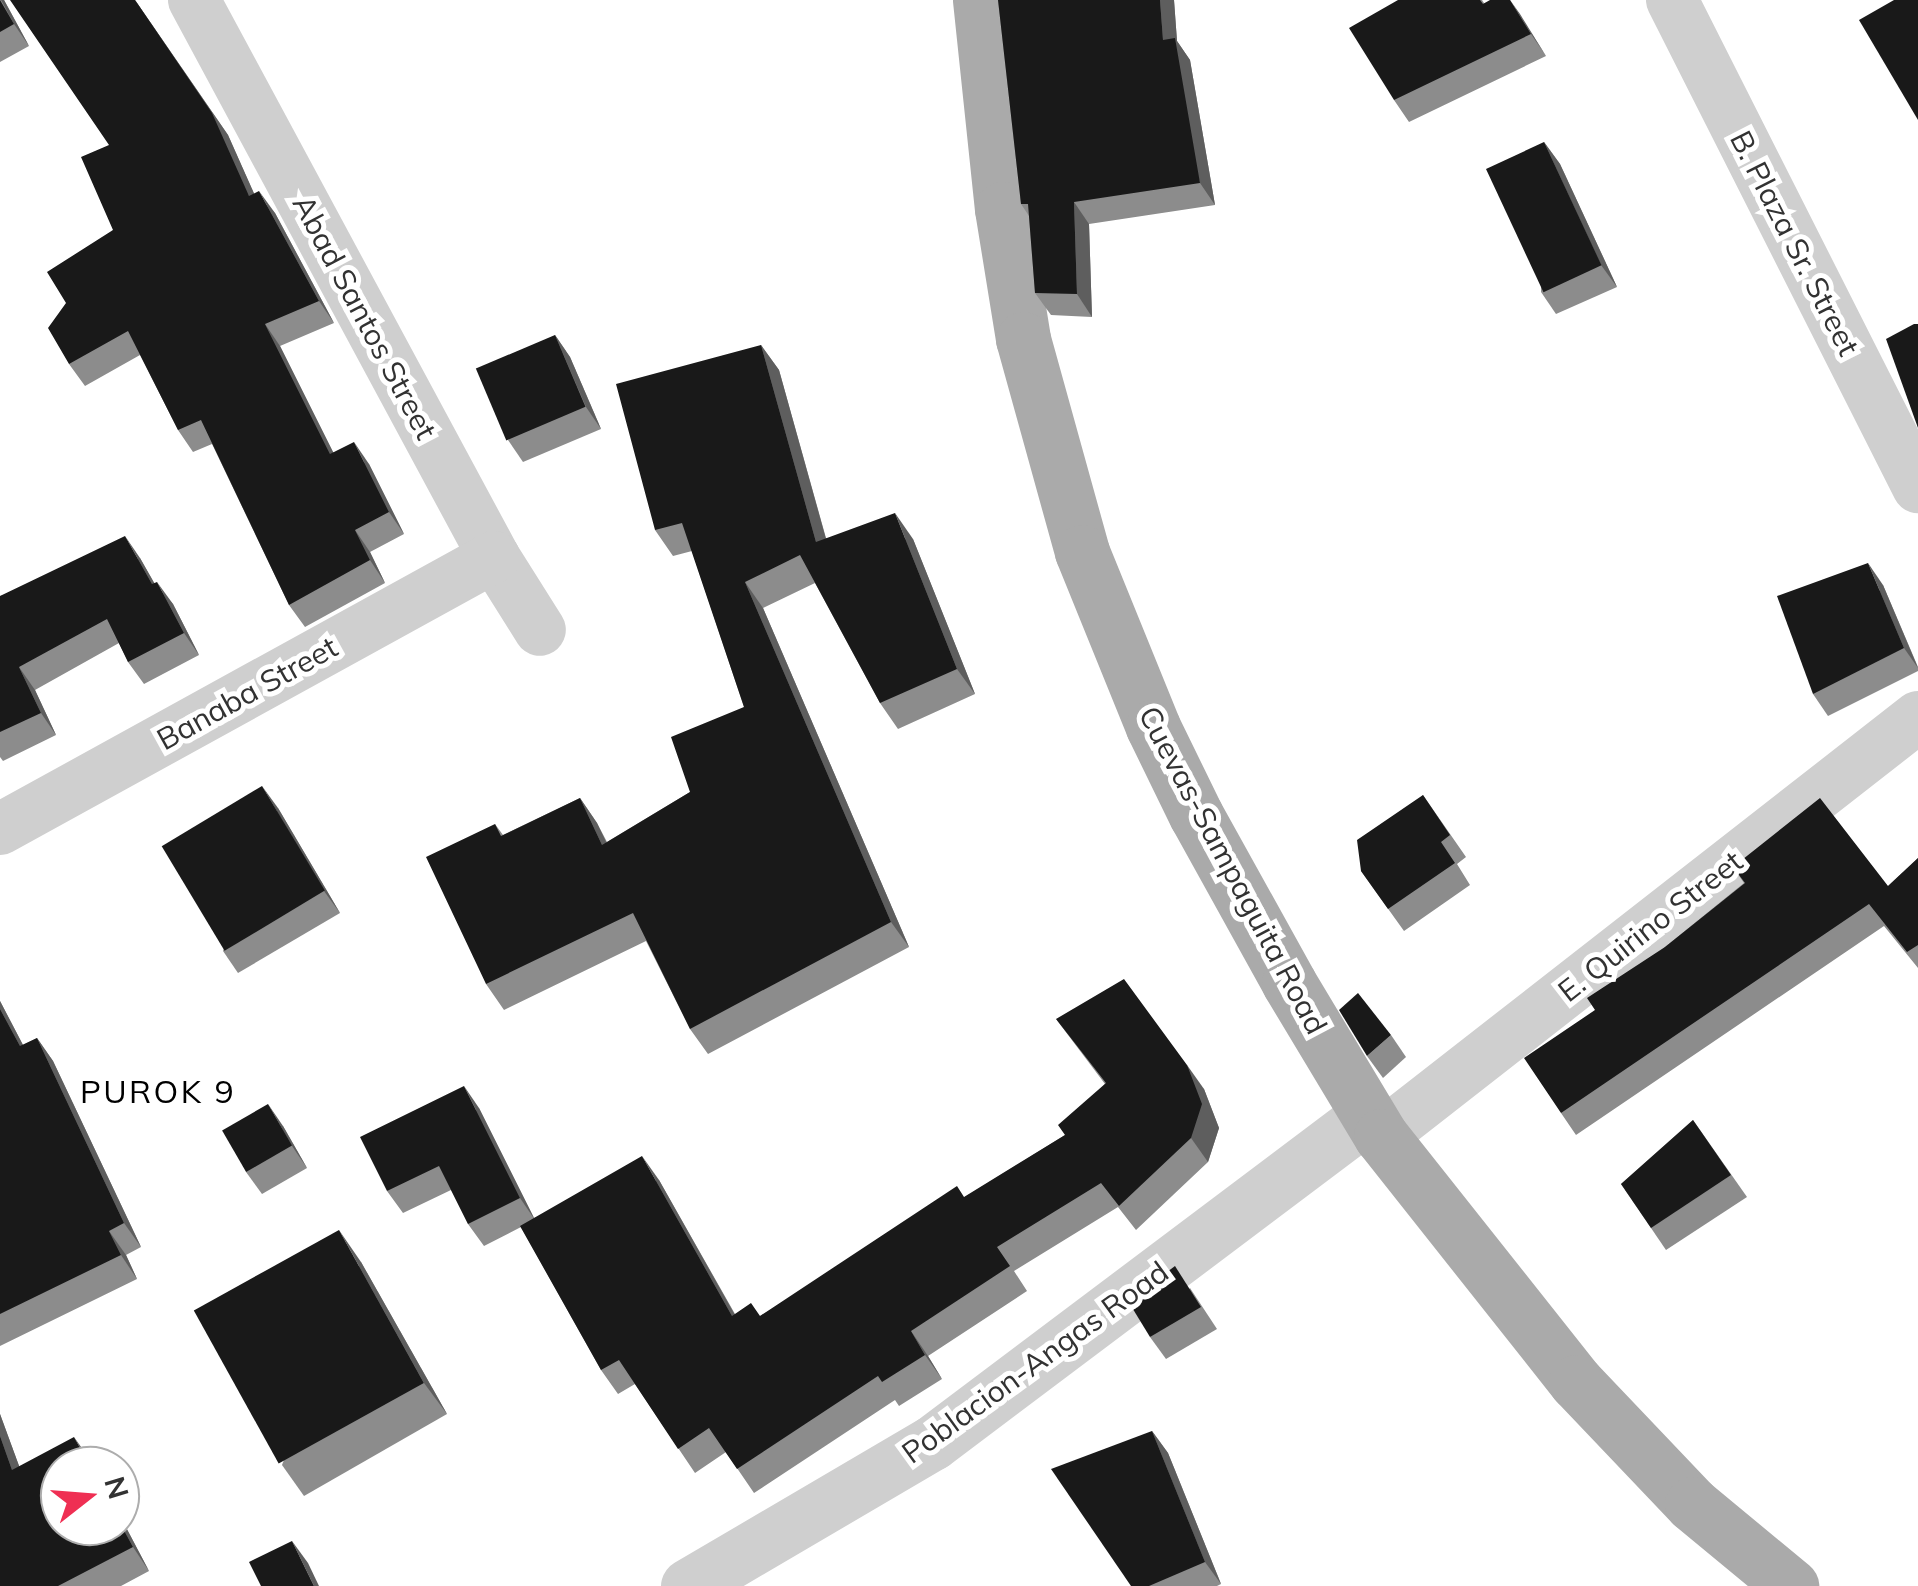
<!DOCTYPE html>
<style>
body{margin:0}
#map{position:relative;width:1918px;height:1586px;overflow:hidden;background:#fff;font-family:Mulish,sans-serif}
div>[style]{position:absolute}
.minor>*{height:52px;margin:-26px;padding:0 26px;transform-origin:26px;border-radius:26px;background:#cfcfcf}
.tertiary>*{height:55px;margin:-27.5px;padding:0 27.5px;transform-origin:27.5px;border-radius:27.5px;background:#cfcfcf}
.primary>*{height:55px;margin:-27.5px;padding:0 27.5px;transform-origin:27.5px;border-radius:27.5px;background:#aaa}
.wall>*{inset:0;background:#8c8c8c}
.shaded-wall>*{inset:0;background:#5e5e5e}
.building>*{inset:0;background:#191919;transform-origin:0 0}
span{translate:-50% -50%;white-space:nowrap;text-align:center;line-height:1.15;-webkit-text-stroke:10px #fff;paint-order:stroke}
.street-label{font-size:30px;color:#323232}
.neighbourhood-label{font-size:32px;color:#000;letter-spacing:2.5px}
.north{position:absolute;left:40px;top:1446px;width:100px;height:100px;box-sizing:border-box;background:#fff;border:2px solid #adadad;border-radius:50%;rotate:73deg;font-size:28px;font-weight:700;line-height:40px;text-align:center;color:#323232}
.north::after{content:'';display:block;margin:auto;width:35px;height:45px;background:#ef2f53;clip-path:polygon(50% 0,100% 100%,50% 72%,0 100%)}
</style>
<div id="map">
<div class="minor">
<div style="left:194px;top:0;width:633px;rotate:61.69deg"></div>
<div style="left:494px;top:557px;width:86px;rotate:57.8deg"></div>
<div style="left:1672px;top:0;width:546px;rotate:63.2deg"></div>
<div style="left:0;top:829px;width:564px;rotate:-28.84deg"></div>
<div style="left:1381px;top:1136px;width:681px;rotate:-37.96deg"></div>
</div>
<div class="tertiary">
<div style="left:688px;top:1586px;width:283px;rotate:-30.4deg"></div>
<div style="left:932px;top:1443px;width:546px;rotate:-36.95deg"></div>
</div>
<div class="primary">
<div style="left:980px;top:0;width:210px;rotate:84deg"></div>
<div style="left:1002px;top:209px;width:132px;rotate:80.8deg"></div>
<div style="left:1023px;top:339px;width:221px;rotate:74.5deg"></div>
<div style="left:1082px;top:552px;width:189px;rotate:67.9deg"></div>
<div style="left:1153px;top:727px;width:98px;rotate:64deg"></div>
<div style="left:1196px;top:815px;width:192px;rotate:61deg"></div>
<div style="left:1289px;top:983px;width:179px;rotate:59deg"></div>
<div style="left:1381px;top:1136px;width:314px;rotate:51.6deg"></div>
<div style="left:1576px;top:1382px;width:168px;rotate:46.4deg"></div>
<div style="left:1692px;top:1504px;width:129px;rotate:39.6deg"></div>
</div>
<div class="wall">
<div style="clip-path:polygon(0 0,4px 0,29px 46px,0 62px)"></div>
<div style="clip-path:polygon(135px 0,228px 135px,254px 194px,275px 213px,334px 323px,280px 346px,333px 452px,369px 464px,404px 534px,370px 552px,385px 583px,305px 627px,289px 605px,212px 444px,193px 452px,178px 430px,140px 355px,85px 386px,69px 364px,66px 303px,113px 230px,109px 145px)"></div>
<div style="clip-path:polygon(998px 0,1174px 0,1177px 41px,1190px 60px,1215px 205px,1089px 224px,1092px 317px,1051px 315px,1035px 293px,1029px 216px,1021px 204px)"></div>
<div style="clip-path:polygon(1398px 0,1482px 0,1484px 3px,1510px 0,1546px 56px,1409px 122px,1394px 100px)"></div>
<div style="clip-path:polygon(1544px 142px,1560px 164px,1617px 287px,1556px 314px,1541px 292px)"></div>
<div style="clip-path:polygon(555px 335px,570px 357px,601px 429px,523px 462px,508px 440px)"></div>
<div style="clip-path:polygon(761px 345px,779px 370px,826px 538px,913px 539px,975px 694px,898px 729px,880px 703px,815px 583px,763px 608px,909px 947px,708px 1054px,690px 1029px,646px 941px,504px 1010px,486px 984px,495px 824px,503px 835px,580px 798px,597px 823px,607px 842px,690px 792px,744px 707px,692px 551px,673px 556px,655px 530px)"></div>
<div style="clip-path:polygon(140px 558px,154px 583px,173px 604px,199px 655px,144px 684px,128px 662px,119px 643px,35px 690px,56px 735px,3px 761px,0 757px,0 596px)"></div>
<div style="clip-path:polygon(1883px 585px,1918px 667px,1918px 671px,1828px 716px,1813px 694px)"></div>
<div style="clip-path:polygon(1423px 795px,1466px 857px,1457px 864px,1470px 885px,1404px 931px,1361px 871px)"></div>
<div style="clip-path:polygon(278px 808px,340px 913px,238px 973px,223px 951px)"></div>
<div style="clip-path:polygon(1918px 858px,1918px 968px,1884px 926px,1576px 1135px,1561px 1113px,1595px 1010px,1665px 947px,1744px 883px,1733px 867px,1888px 886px)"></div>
<div style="clip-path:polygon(0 1001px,23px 1045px,37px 1038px,53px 1061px,141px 1247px,126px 1255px,137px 1279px,0 1346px)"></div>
<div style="clip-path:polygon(1056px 1019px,1204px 1089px,1219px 1128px,1208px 1162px,1136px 1230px,1118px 1207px,1014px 1271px,1027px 1291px,928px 1356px,942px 1379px,899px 1406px,895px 1400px,754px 1493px,726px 1452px,695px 1473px,635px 1384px,618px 1394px,601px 1370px,521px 1227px,484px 1246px,468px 1224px,451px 1190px,403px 1213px,387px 1191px,479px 1108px,534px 1218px,659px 1180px,735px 1314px,760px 1316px,965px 1197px,1065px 1135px,1105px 1084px)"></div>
<div style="clip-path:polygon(1391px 1035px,1406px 1057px,1383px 1078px,1367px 1056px)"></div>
<div style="clip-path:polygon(1693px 1120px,1747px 1197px,1666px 1250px,1621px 1184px)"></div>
<div style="clip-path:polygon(283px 1126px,307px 1168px,262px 1194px,246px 1172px)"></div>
<div style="clip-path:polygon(361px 1262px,447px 1414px,304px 1496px,282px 1465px)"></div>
<div style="clip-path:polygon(1190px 1288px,1217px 1329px,1166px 1359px,1150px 1337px)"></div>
<div style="clip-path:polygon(0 1414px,19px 1466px,91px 1461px,120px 1526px,120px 1516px,149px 1571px,121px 1586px,0 1586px)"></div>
<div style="clip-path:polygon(1152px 1431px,1168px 1453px,1221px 1584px,1217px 1586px,1131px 1586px)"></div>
</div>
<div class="shaded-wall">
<div style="clip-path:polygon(1px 0,4px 0,29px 46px,14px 24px)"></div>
<div style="clip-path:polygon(135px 0,228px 135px,265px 218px,249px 196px)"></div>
<div style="clip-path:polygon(1160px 0,1174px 0,1177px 41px,1190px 60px,1215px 205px,1200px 183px,1163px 40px)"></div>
<div style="clip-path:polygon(1510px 0,1520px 14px,1546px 56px,1531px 34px)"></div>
<div style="clip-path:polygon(1544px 142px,1560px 164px,1617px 287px,1601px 265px)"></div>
<div style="clip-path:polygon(259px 191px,275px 213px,334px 323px,319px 301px)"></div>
<div style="clip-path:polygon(1074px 202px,1089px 224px,1092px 317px,1077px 294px)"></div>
<div style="clip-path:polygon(265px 324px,280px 346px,345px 476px,330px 454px)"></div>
<div style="clip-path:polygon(555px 335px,570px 357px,601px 429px,586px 407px)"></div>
<div style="clip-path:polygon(761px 345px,779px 370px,834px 568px,816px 542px)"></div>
<div style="clip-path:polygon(354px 442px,369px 464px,404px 534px,389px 512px)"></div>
<div style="clip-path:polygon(895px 513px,913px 539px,975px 694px,957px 669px)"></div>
<div style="clip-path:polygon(355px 530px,370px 552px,385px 583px,370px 560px)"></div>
<div style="clip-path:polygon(125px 536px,140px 558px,168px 607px,152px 584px)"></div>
<div style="clip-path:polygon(1868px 563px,1883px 585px,1918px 668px,1904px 648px)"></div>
<div style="clip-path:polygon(157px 582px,173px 604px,199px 655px,184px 633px)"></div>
<div style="clip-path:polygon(745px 582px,763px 608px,909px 947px,891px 922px)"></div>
<div style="clip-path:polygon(19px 667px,35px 690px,56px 735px,41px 713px)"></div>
<div style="clip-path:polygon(262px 786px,278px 808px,340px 913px,324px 891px)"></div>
<div style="clip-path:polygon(580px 798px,597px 823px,620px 871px,602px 845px)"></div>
<div style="clip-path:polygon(0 1001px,36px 1070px,20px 1046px,0 1009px)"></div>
<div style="clip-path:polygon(37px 1038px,53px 1061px,141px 1247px,124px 1223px)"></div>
<div style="clip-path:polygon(1187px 1065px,1204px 1089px,1219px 1128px,1208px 1162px,1191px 1138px)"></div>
<div style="clip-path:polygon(464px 1086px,479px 1108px,535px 1220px,520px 1198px)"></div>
<div style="clip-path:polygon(268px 1104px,283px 1126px,307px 1168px,292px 1146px)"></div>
<div style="clip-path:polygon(642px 1156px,659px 1180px,749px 1340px,732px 1316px)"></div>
<div style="clip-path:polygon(339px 1230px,361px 1262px,447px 1414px,424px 1383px)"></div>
<div style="clip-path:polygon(109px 1231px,126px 1255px,137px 1279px,121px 1255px)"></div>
<div style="clip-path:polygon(911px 1331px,928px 1356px,942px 1379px,925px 1355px)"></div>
<div style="clip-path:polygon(0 1414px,29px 1493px,12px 1470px,0 1436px)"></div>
<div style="clip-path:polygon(1152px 1431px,1168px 1453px,1221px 1584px,1205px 1562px)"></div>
<div style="clip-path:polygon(74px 1437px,91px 1461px,94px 1466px,90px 1466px)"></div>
<div style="clip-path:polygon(120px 1516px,149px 1571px,133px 1547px,120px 1523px)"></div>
<div style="clip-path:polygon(292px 1541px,308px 1563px,319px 1586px,314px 1586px)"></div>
</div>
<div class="building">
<div style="clip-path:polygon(0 0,14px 24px,0 32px)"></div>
<div style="clip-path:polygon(10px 0,135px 0,212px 113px,249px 196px,259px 191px,319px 301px,265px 324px,330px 454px,354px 442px,389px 512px,355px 530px,370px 560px,289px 605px,201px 420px,178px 430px,128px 331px,69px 364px,48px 328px,66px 303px,47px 272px,113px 230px,81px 157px,109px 145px)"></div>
<div style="clip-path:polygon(998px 0,1160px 0,1163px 40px,1175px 38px,1200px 183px,1074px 202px,1077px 294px,1035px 293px,1028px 204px,1021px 204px)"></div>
<div style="clip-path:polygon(1398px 0,1480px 0,1483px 4px,1490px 0,1510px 0,1531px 34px,1394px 100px,1349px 28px)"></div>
<div style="clip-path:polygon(1894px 0,1918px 0,1918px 120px,1859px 20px)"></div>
<div style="left:1544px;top:142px;width:136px;height:64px;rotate:65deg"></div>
<div style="clip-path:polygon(1914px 324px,1918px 324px,1918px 428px,1886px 339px)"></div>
<div style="left:555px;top:335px;width:78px;height:86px;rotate:67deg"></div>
<div style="clip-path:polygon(761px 345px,816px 542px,895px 513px,957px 669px,880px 703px,800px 555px,745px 582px,891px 922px,690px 1029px,633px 913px,486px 984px,426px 857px,495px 824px,501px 836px,580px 798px,602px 845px,690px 792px,671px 737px,744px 707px,682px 523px,655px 530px,616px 384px)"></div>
<div style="clip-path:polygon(125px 536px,152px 584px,157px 582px,184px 633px,128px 662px,107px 619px,19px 667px,41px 713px,0 732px,0 596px)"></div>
<div style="clip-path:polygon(1868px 563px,1904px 648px,1813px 694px,1777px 596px)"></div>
<div style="left:262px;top:786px;width:122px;height:117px;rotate:59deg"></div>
<div style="clip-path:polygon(1423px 795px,1450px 835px,1441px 842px,1455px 863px,1388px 909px,1361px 871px,1357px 840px)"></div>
<div style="clip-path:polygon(1820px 798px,1888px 886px,1918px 858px,1918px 945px,1907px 952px,1869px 904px,1561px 1113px,1524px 1058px,1595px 1010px,1587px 998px,1665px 947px,1745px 883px,1733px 867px)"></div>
<div style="clip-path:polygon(1124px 979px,1187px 1065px,1202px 1104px,1191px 1138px,1119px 1206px,1101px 1183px,997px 1247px,1010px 1266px,911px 1331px,925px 1355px,882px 1382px,878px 1376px,737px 1469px,709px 1428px,678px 1449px,619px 1360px,601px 1370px,520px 1226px,642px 1156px,732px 1316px,751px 1303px,760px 1316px,957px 1186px,964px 1197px,1065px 1135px,1058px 1125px,1106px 1083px,1056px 1019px)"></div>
<div style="clip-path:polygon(1358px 993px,1391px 1035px,1367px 1056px,1339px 1010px)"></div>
<div style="clip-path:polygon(0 1009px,20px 1046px,37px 1038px,124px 1223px,109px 1231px,121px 1255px,0 1314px)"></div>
<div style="clip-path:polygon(464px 1086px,520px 1198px,468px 1224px,439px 1166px,387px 1191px,360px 1137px)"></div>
<div style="left:268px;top:1104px;width:48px;height:53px;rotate:60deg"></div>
<div style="clip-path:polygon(1693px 1120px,1731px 1175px,1651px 1228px,1621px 1184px)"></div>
<div style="left:339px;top:1230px;width:175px;height:166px;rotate:61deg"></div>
<div style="clip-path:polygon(1175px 1266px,1201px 1307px,1150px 1337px,1128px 1301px)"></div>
<div style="clip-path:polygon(1152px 1431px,1205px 1562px,1149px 1586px,1131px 1586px,1051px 1469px)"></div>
<div style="clip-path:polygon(0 1436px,12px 1470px,74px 1437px,90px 1466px,60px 1466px,60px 1526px,120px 1526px,120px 1523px,133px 1547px,58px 1586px,0 1586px)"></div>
<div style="clip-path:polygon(292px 1541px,314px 1586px,261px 1586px,249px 1562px)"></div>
</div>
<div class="street-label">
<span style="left:1795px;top:243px;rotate:63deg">B. Plaza Sr. Street</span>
<span style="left:365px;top:317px;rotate:62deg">Abad Santos Street</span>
<span style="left:247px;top:693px;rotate:-29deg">Banaba Street</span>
<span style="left:1233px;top:870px;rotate:62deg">Cuevas-Sampaguita Road</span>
<span style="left:1650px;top:926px;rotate:-38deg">E. Quirino Street</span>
<span style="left:1035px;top:1362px;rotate:-36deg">Poblacion-Angas Road</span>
</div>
<div class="neighbourhood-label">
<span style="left:158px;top:1091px">PUROK 9</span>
</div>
<div class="north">N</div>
</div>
